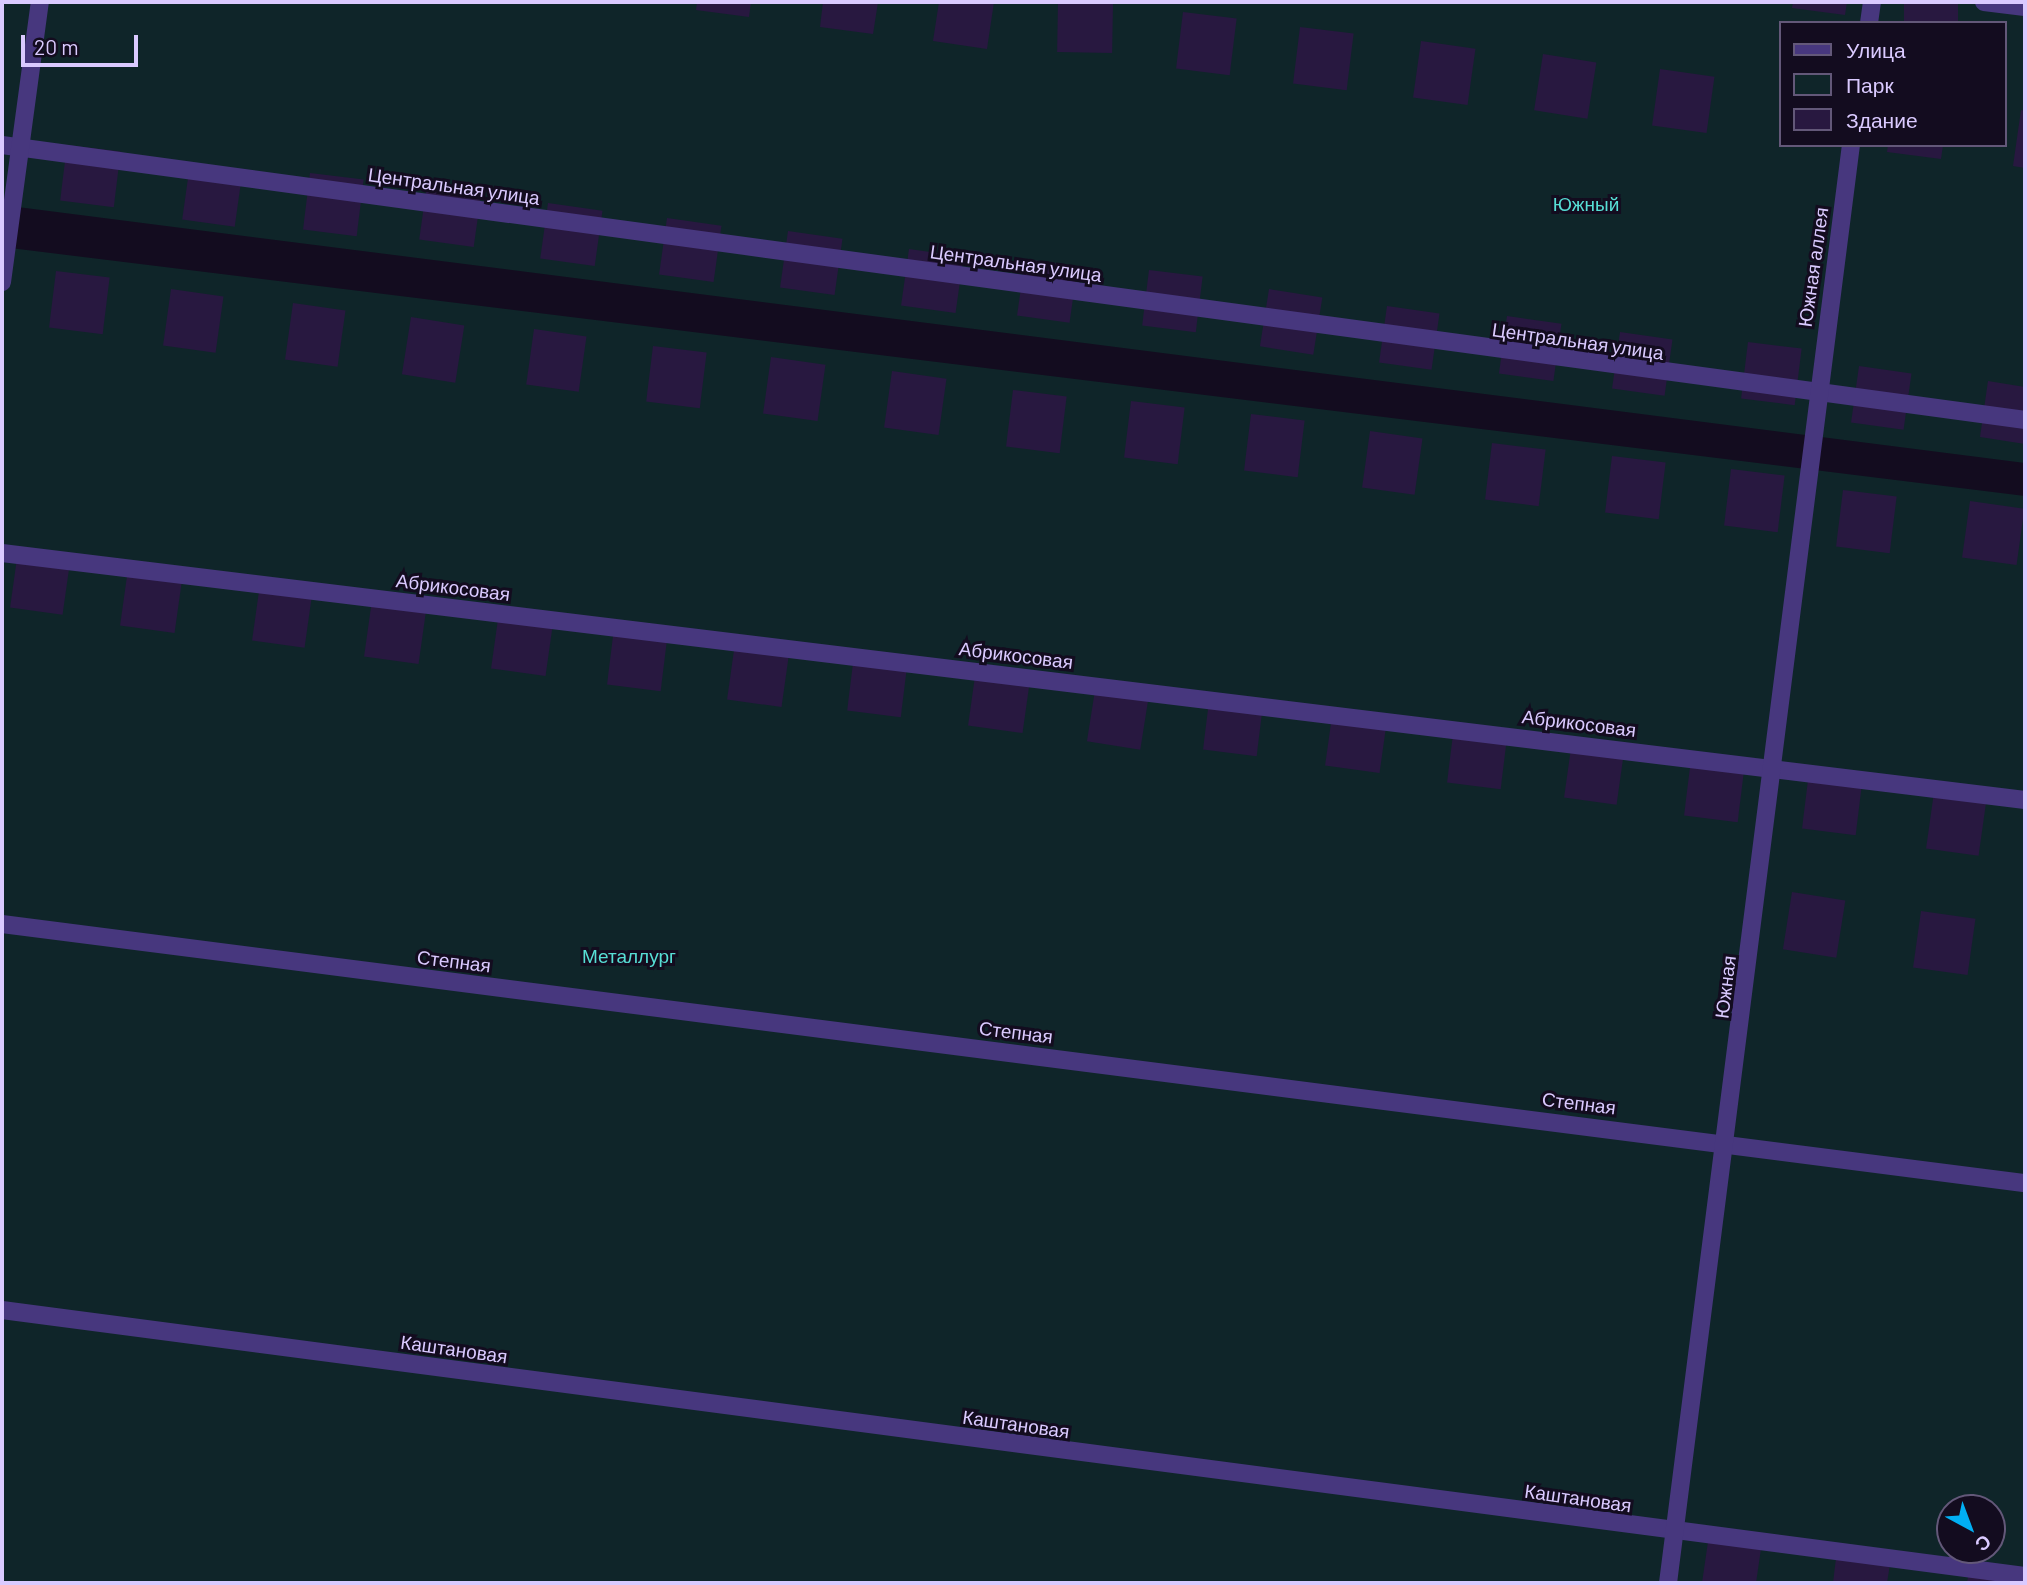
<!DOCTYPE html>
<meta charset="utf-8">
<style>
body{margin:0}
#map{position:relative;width:2027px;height:1585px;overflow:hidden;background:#130c1f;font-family:Barlow,sans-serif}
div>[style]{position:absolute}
.green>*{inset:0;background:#0f2529}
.building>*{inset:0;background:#281840;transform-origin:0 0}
.minor>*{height:18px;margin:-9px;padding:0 9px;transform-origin:9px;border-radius:9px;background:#47377e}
span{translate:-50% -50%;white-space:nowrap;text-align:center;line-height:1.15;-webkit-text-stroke:6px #130c1f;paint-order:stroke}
.street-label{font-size:19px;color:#dacaff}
.park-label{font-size:19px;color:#57ded5}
.frame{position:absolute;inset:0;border:4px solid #dacaff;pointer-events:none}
.legend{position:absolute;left:1779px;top:21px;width:228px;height:126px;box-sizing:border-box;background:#130c1f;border:2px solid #635879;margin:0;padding:9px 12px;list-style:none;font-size:21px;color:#dacaff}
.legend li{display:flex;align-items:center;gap:14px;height:35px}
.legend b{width:35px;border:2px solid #635879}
.north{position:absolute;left:1936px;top:1494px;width:70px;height:70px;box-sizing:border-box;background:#130c1f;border:2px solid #635879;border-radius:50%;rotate:139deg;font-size:19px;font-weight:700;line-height:28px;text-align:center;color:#dacaff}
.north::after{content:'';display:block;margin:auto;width:24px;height:32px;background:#01aff4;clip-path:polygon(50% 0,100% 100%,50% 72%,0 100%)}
.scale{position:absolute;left:21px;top:35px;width:117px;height:32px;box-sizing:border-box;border:4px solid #dacaff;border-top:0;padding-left:9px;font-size:21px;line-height:24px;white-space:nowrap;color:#dacaff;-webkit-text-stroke:5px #130c1f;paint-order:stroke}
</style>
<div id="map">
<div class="green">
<div style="clip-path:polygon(evenodd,2px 2px,2025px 2px,2025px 463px,2px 205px,2px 2px,1780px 23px,2004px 23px,2004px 145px,1780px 145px,1780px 23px)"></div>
<div style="clip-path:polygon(evenodd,2px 247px,2025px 496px,2025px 1583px,2px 1583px,2px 247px,1950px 1508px,1992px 1508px,1992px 1550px,1950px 1550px,1950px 1508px)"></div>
</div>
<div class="building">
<div style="clip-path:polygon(697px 2px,751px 2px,749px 17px,696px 10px)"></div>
<div style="clip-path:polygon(823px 2px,878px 2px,873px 34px,820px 27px)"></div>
<div style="clip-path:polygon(939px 2px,994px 2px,987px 49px,933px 41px)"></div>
<div style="left:1058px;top:2px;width:55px;height:50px;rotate:1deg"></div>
<div style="clip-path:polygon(1793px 2px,1847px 2px,1845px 15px,1792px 8px)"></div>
<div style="left:1904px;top:2px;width:54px;height:21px"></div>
<div style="left:1183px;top:12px;width:54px;height:57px;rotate:7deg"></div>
<div style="left:1300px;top:27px;width:54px;height:57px;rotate:7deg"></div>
<div style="left:1421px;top:41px;width:55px;height:57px;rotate:8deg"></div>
<div style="left:1543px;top:54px;width:54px;height:57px;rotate:9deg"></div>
<div style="left:1660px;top:69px;width:55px;height:57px;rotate:8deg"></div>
<div style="clip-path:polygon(2021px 110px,2025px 111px,2025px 168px,2013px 166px)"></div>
<div style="left:67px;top:145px;width:54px;height:56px;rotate:7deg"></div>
<div style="clip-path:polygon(1888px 145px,1943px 145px,1941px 159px,1887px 152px)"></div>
<div style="left:190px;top:164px;width:53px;height:56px;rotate:8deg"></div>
<div style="left:310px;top:173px;width:54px;height:57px;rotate:7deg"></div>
<div style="left:427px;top:184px;width:55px;height:56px;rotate:8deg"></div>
<div style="left:548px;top:203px;width:55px;height:56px;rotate:8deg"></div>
<div style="left:667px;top:218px;width:55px;height:57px;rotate:8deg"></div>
<div style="left:788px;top:231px;width:55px;height:57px;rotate:8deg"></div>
<div style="left:909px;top:249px;width:55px;height:57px;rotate:8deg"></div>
<div style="left:1025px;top:259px;width:53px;height:57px;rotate:8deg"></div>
<div style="left:1149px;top:270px;width:54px;height:56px;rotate:7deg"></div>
<div style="left:56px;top:271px;width:54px;height:57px;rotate:7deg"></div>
<div style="left:171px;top:289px;width:53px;height:57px;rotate:8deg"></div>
<div style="left:1269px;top:289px;width:54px;height:58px;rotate:9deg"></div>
<div style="left:293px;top:303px;width:53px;height:57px;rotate:8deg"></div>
<div style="left:1387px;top:306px;width:53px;height:57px;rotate:8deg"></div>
<div style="left:1507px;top:316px;width:55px;height:58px;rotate:8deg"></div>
<div style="left:411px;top:317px;width:54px;height:58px;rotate:9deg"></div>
<div style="left:534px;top:329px;width:53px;height:56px;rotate:8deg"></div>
<div style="left:1620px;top:332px;width:53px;height:57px;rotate:8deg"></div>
<div style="left:1748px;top:342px;width:54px;height:57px;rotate:7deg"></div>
<div style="left:653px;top:346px;width:54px;height:56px;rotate:7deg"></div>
<div style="left:771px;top:357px;width:55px;height:57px;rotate:8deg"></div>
<div style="left:1859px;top:366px;width:53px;height:57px;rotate:8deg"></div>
<div style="left:892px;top:371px;width:55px;height:57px;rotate:8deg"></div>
<div style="clip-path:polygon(1988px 381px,2025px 387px,2025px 444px,1980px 437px)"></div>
<div style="left:1013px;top:390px;width:54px;height:57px;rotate:7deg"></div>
<div style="left:1131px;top:401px;width:54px;height:57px;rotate:7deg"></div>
<div style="left:1251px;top:414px;width:54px;height:57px;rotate:7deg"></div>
<div style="left:1370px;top:431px;width:53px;height:57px;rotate:8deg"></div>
<div style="left:1492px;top:443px;width:54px;height:57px;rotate:7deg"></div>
<div style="left:1612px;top:456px;width:54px;height:57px;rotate:7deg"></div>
<div style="left:1731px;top:469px;width:54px;height:57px;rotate:7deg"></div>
<div style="left:1843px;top:490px;width:54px;height:57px;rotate:7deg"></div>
<div style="left:1970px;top:501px;width:55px;height:57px;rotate:8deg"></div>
<div style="left:18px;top:551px;width:53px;height:57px;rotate:8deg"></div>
<div style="left:128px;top:569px;width:55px;height:57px;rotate:8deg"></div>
<div style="left:260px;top:584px;width:53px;height:57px;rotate:8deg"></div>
<div style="left:372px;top:600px;width:55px;height:57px;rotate:8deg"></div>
<div style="left:499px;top:612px;width:55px;height:57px;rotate:8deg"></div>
<div style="left:614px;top:628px;width:54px;height:57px;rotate:7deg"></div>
<div style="left:735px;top:643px;width:55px;height:57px;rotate:8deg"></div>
<div style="left:854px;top:655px;width:54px;height:56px;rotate:7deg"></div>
<div style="left:976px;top:669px;width:55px;height:57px;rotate:8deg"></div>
<div style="left:1096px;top:684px;width:54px;height:58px;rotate:9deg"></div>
<div style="left:1210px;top:693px;width:54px;height:57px;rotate:7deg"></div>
<div style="left:1333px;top:709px;width:55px;height:57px;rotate:8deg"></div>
<div style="left:1454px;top:726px;width:54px;height:57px;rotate:7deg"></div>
<div style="left:1572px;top:741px;width:53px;height:57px;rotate:8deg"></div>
<div style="left:1691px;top:759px;width:54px;height:57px;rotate:7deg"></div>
<div style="left:1809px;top:772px;width:54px;height:57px;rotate:7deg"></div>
<div style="left:1934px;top:792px;width:53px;height:57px;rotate:8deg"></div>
<div style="left:1792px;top:892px;width:54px;height:58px;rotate:9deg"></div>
<div style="left:1921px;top:911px;width:55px;height:57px;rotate:8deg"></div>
<div style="clip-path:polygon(1710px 1528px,1763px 1535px,1756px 1583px,1702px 1583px)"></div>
<div style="clip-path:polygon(1837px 1550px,1891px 1558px,1887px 1583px,1833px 1583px)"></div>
<div style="clip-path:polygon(1970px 1563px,2021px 1583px,1967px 1583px)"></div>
</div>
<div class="minor">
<div style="left:1984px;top:2px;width:41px;rotate:7deg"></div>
<div style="left:1869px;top:23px;width:21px;rotate:-82deg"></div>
<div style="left:2px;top:145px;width:2042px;rotate:7.74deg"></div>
<div style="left:2px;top:282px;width:283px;rotate:-82.3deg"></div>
<div style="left:2px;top:553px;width:2038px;rotate:6.96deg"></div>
<div style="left:2px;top:924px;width:2040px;rotate:7.3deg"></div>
<div style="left:2px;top:1310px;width:2040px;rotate:7.49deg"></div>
<div style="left:1668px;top:1583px;width:1450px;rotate:-82.75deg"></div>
</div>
<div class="street-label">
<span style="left:454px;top:186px;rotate:8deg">Центральная улица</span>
<span style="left:1016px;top:263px;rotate:8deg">Центральная улица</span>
<span style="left:1813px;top:267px;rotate:-82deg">Южная аллея</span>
<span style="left:1578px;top:341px;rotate:8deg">Центральная улица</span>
<span style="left:453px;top:587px;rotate:7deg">Абрикосовая</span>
<span style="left:1016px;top:655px;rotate:7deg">Абрикосовая</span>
<span style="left:1579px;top:723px;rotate:7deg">Абрикосовая</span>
<span style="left:454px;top:961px;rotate:7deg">Степная</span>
<span style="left:1725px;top:987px;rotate:-83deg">Южная</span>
<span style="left:1016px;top:1032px;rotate:7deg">Степная</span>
<span style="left:1579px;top:1103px;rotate:7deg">Степная</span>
<span style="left:454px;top:1349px;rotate:8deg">Каштановая</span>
<span style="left:1016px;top:1424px;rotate:8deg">Каштановая</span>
<span style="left:1578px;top:1498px;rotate:8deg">Каштановая</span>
</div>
<div class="park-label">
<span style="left:1586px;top:204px">Южный</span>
<span style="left:629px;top:956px">Металлург</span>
</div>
<div class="frame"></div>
<ul class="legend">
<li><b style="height:9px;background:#47377e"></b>Улица</li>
<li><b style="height:19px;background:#0f2529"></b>Парк</li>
<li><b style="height:19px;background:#281840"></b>Здание</li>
</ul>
<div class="north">С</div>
<div class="scale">20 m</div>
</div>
